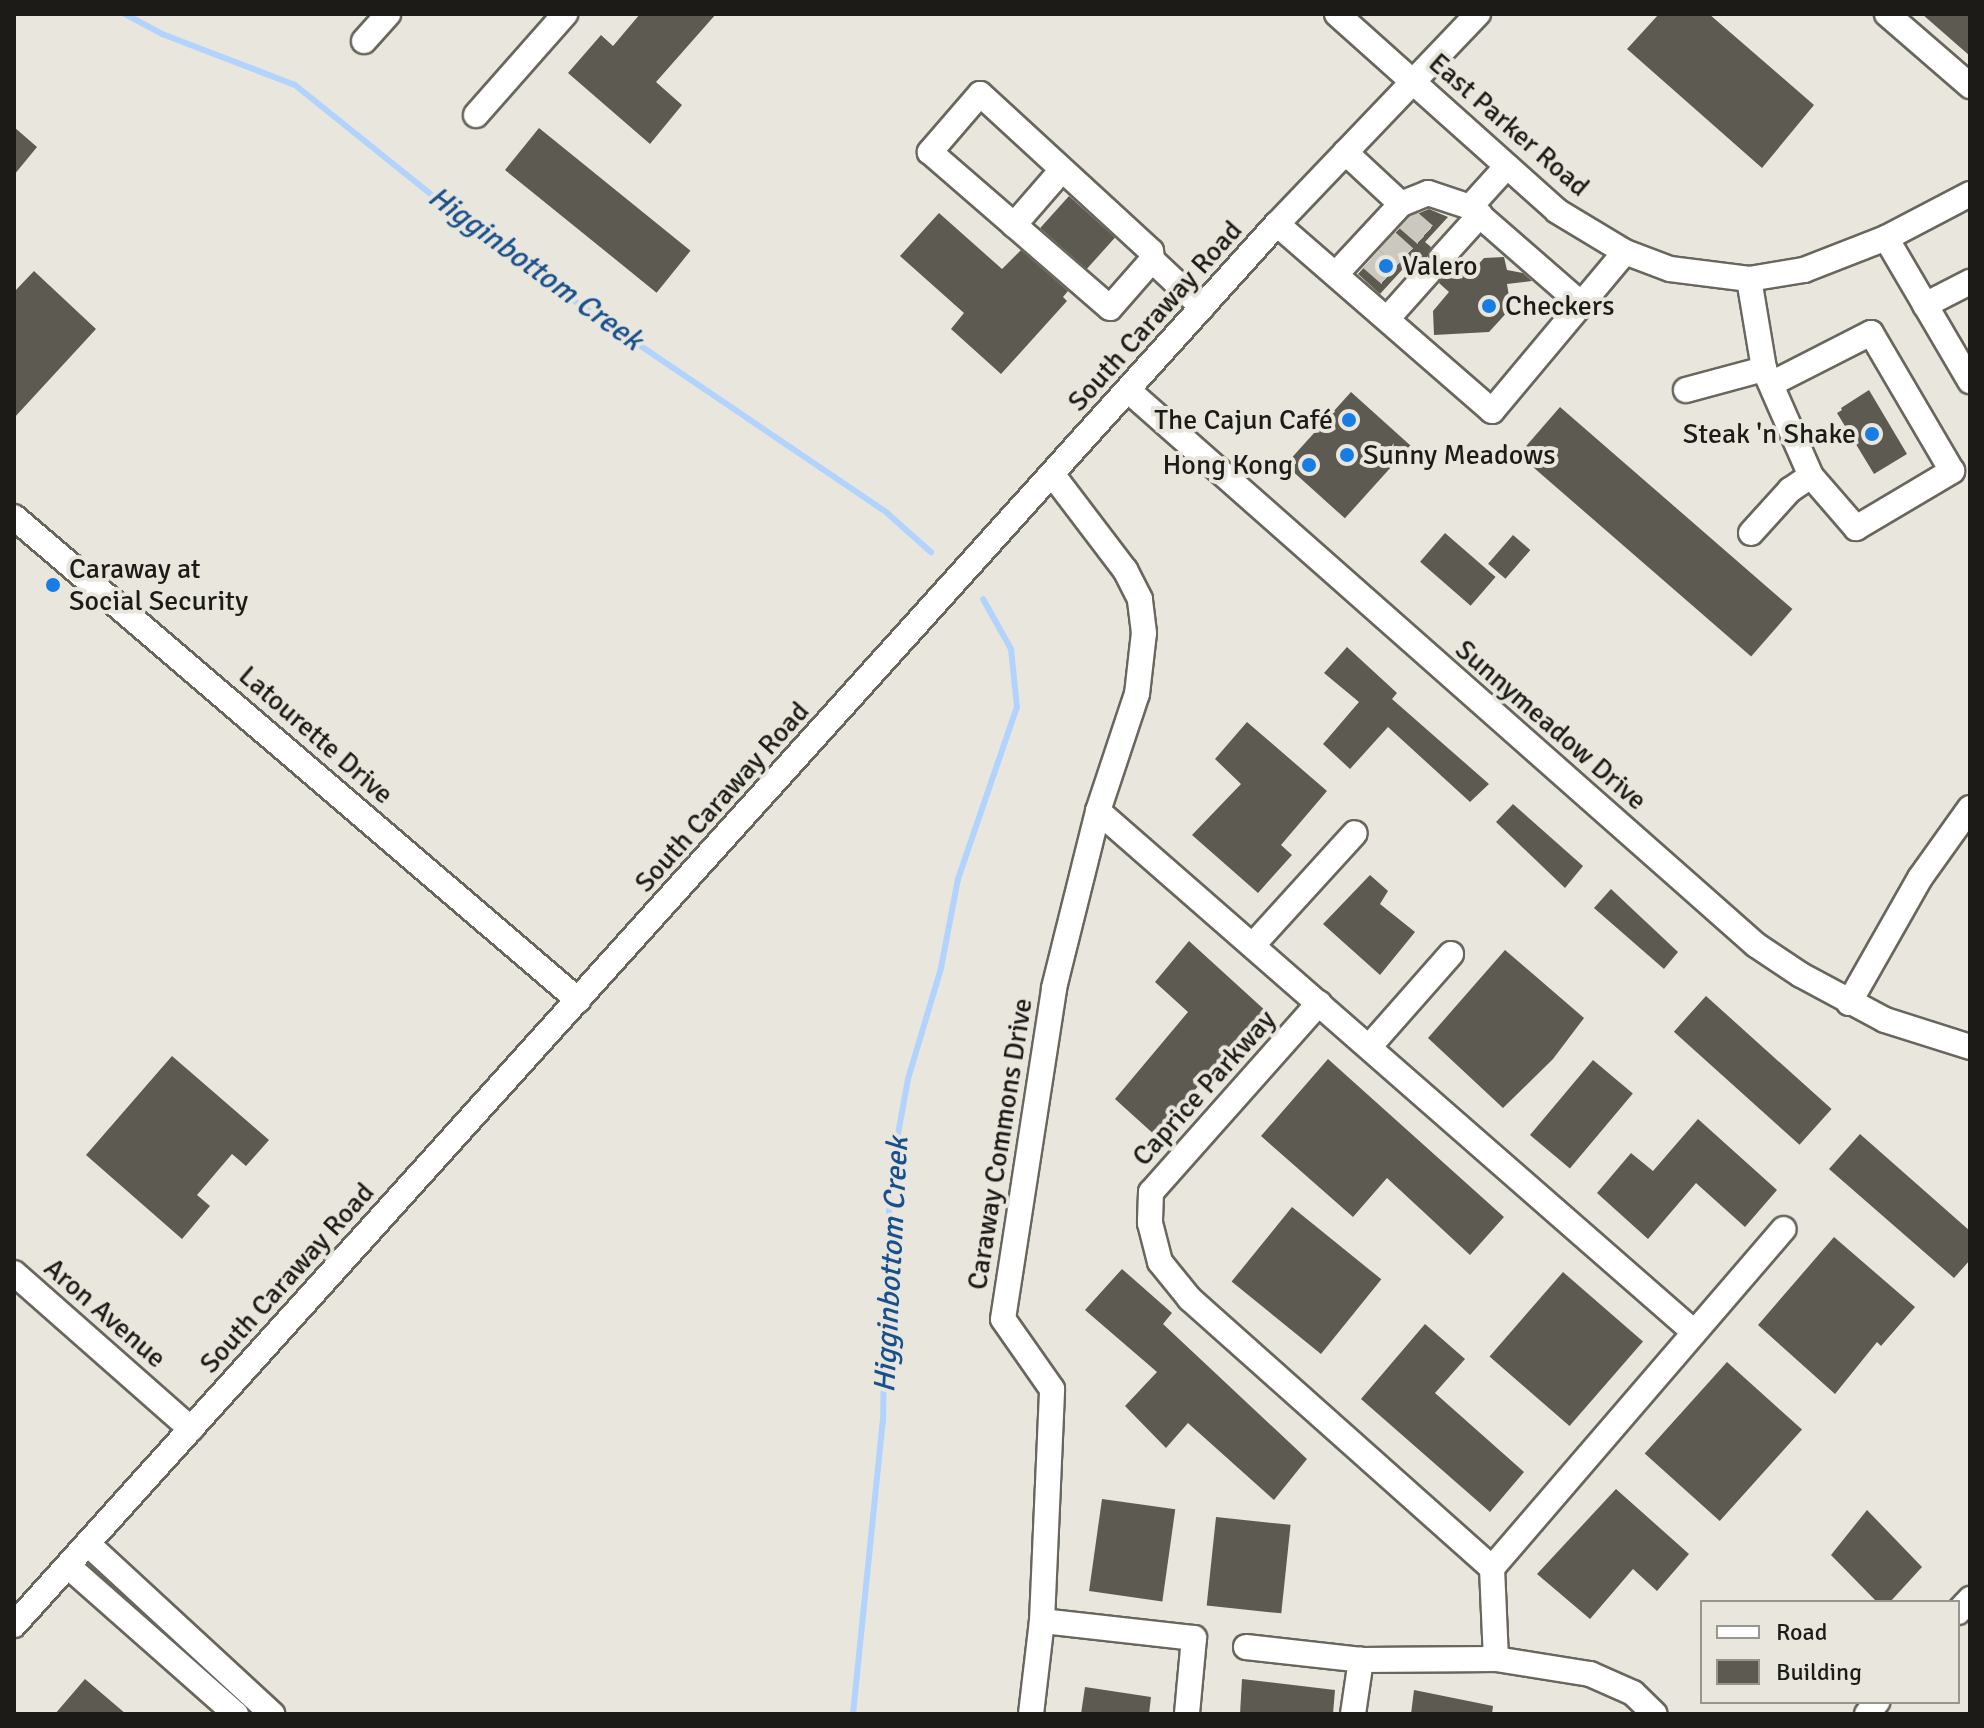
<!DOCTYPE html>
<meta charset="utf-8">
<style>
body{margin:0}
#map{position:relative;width:1984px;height:1728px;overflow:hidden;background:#e9e7dd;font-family:Signika,sans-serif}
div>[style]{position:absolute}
.stream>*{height:6px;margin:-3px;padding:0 3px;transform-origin:3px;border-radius:3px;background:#b1d3fe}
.building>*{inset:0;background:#5d5a52;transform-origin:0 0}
.minor-tunnel>*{height:24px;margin-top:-12px;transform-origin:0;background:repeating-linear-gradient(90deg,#cac8bf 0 24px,transparent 0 36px)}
.roads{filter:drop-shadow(2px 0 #68665d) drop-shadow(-2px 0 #68665d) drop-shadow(0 2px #68665d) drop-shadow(0 -2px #68665d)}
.minor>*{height:24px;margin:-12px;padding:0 12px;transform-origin:12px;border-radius:12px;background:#fff}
.dots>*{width:22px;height:22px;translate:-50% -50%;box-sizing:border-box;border:4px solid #e9e7dd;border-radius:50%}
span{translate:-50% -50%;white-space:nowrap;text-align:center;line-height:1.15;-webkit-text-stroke:8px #e9e7dd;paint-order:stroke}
.street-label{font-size:28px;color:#1c1b18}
.poi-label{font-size:28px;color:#1c1b18}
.left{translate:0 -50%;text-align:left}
.right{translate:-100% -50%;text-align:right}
.water-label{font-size:30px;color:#18508f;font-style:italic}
.frame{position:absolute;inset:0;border:16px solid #1c1b18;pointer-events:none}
.legend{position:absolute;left:1700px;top:1600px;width:260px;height:104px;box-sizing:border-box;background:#e9e7dd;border:2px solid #97958e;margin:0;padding:10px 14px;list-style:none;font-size:24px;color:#1c1b18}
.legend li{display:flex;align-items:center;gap:16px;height:40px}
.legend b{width:40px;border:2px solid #97958e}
</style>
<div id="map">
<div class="stream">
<div style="left:125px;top:14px;width:42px;rotate:28.4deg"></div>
<div style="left:162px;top:34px;width:142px;rotate:21deg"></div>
<div style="left:295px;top:85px;width:270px;rotate:38.8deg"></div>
<div style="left:505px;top:254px;width:462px;rotate:34.1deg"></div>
<div style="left:887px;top:513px;width:59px;rotate:41.6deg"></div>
<div style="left:853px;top:1714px;width:295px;rotate:-84.2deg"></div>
<div style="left:883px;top:1421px;width:159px;rotate:-88.9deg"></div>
<div style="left:886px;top:1262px;width:95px;rotate:-86.4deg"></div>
<div style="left:892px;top:1167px;width:89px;rotate:-79.7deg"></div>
<div style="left:908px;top:1079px;width:116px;rotate:-73.4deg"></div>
<div style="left:941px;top:968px;width:91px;rotate:-79.2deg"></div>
<div style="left:958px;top:879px;width:182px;rotate:-71.1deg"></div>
<div style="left:1017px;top:707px;width:58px;rotate:-95.9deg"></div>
<div style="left:1011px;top:649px;width:57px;rotate:-119.2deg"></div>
</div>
<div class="building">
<div style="clip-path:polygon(640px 14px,716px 14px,656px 82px,682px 105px,650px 144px,568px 73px,601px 35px,613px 46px)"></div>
<div style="clip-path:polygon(1659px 14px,1709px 14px,1814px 105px,1762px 168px,1627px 49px)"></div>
<div style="clip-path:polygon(1922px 14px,1970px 14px,1970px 56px)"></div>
<div style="clip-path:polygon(14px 127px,37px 147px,14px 175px)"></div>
<div style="left:539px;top:128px;width:195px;height:54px;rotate:39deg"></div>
<div style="left:1069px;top:196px;width:62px;height:43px;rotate:42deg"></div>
<div style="clip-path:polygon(1429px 209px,1448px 217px,1425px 242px,1431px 247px,1427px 258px,1417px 263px,1412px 259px,1380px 294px,1358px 274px,1410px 217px)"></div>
<div style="clip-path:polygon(939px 213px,1002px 269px,1021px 250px,1068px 291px,1063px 297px,1067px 301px,1001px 374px,951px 329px,964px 313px,900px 256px)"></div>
<div style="clip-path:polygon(1504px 257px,1507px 270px,1523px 273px,1532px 281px,1507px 284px,1511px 308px,1489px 332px,1434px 335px,1433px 311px,1449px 292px,1439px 283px,1443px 272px,1453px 267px,1466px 278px,1484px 258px)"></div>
<div style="clip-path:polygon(34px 271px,96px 329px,14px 418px,14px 292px)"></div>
<div style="clip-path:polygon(1869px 390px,1907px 454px,1874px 474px,1837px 413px,1842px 410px,1841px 408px)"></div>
<div style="left:1351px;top:392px;width:80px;height:98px;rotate:42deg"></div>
<div style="left:1560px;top:407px;width:308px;height:63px;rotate:41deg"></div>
<div style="left:1445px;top:533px;width:67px;height:38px;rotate:41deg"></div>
<div style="left:1513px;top:535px;width:23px;height:38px;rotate:41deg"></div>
<div style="clip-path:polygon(1347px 647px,1397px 693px,1392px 699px,1489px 784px,1470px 802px,1388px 727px,1350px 769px,1323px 744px,1359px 702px,1324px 673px)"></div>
<div style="clip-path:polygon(1247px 722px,1327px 791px,1281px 845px,1292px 855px,1258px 893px,1192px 835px,1241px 784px,1215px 759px)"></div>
<div style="clip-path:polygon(1513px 804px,1583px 866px,1565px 888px,1496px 822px)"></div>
<div style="clip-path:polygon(1370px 875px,1388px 891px,1380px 904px,1415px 932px,1380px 975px,1323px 924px)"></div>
<div style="clip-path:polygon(1611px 889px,1678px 952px,1664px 969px,1594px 908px)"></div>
<div style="clip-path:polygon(1189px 941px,1268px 1013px,1232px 1052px,1228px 1049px,1157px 1137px,1115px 1099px,1188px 1012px,1155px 982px)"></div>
<div style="clip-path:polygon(1505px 950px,1584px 1018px,1553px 1059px,1503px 1108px,1428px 1038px)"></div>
<div style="left:1706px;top:996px;width:169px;height:48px;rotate:42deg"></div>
<div style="clip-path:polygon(172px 1056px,269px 1140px,246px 1166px,232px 1154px,197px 1195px,210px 1206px,182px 1239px,86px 1155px)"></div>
<div style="clip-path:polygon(1328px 1059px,1504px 1217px,1470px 1255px,1387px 1178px,1353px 1217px,1261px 1136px)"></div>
<div style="left:1593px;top:1060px;width:52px;height:98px;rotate:40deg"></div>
<div style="clip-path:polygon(1698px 1119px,1777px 1190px,1745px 1227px,1696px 1183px,1648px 1239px,1597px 1193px,1631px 1153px,1653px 1171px)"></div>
<div style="clip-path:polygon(1860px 1134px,1970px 1231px,1970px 1260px,1954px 1278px,1829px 1169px)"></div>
<div style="left:1292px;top:1207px;width:115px;height:96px;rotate:39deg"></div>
<div style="clip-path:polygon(1834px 1237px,1915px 1307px,1881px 1346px,1877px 1342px,1835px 1394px,1758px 1325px)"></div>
<div style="clip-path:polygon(1122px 1269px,1172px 1313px,1163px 1324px,1307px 1459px,1274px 1500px,1188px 1423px,1166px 1448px,1125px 1406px,1157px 1372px,1085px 1310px)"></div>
<div style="left:1563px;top:1272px;width:106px;height:112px;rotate:41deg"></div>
<div style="clip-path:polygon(1425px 1324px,1465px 1359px,1435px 1393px,1524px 1472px,1490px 1512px,1361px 1399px)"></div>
<div style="left:1727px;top:1362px;width:101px;height:123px;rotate:42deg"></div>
<div style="clip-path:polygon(1616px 1489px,1689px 1554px,1657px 1591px,1633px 1569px,1590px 1619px,1537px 1574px)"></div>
<div style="left:1102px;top:1499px;width:74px;height:93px;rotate:8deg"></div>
<div style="clip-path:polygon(1867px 1510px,1922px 1567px,1890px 1602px,1877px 1602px,1831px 1555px)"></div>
<div style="left:1216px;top:1517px;width:75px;height:89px;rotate:6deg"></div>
<div style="clip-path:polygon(85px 1679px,126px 1714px,55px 1714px)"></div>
<div style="clip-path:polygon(1242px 1679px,1335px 1690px,1333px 1714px,1240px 1714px)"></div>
<div style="clip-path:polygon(1085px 1687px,1151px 1697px,1149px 1714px,1081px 1714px)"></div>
<div style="clip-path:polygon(1414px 1690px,1493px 1706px,1492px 1714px,1411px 1714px)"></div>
</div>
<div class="minor-tunnel">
<div style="left:1407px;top:219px;width:29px;rotate:41deg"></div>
<div style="left:1387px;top:241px;width:31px;rotate:42deg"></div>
<div style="left:1371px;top:259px;width:30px;rotate:41deg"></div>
</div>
<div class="roads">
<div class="minor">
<div style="left:1337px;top:14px;width:295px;rotate:41.8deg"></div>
<div style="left:1557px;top:211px;width:79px;rotate:31.1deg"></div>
<div style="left:1625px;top:252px;width:48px;rotate:20.7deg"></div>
<div style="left:1670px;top:269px;width:80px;rotate:7.2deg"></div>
<div style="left:1749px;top:279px;width:56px;rotate:-9.3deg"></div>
<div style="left:1804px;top:270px;width:88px;rotate:-21.3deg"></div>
<div style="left:1886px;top:238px;width:95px;rotate:-27.6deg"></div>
<div style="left:1887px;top:14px;width:110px;rotate:40.9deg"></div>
<div style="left:364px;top:41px;width:36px;rotate:-48deg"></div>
<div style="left:476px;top:115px;width:135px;rotate:-48.6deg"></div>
<div style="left:1401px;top:204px;width:29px;rotate:-22deg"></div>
<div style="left:1428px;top:193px;width:44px;rotate:18.4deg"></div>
<div style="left:1470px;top:207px;width:147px;rotate:41.1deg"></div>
<div style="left:1470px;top:207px;width:55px;rotate:-47.9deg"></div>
<div style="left:1277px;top:224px;width:285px;rotate:41deg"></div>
<div style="left:1492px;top:411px;width:207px;rotate:-50.1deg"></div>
<div style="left:1014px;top:225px;width:72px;rotate:-49deg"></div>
<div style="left:1886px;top:238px;width:166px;rotate:59.6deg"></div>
<div style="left:1442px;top:257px;width:57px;rotate:-47.9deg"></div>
<div style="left:1152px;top:260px;width:9px;rotate:-96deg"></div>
<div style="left:1151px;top:251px;width:232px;rotate:-137.4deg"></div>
<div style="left:980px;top:94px;width:77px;rotate:130.8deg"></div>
<div style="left:930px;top:152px;width:238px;rotate:40.9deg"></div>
<div style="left:1110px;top:308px;width:64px;rotate:-48.8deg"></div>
<div style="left:1152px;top:260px;width:69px;rotate:43.2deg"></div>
<div style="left:1336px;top:274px;width:96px;rotate:-47.1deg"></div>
<div style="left:1401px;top:204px;width:76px;rotate:-137.1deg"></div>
<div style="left:1749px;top:279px;width:91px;rotate:80.5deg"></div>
<div style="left:1764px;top:369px;width:117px;rotate:66.3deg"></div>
<div style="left:1811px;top:476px;width:69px;rotate:49.1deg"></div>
<div style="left:1856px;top:528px;width:112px;rotate:-30.7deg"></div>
<div style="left:1952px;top:471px;width:160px;rotate:-120.4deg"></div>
<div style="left:1871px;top:333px;width:112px;rotate:153deg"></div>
<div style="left:1925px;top:305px;width:51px;rotate:-27.1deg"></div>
<div style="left:1387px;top:319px;width:62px;rotate:-48.3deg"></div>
<div style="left:1686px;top:390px;width:81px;rotate:-15.1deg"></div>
<div style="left:1129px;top:391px;width:837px;rotate:41.46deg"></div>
<div style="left:1756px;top:945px;width:54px;rotate:33.7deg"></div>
<div style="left:1801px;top:975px;width:95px;rotate:28.2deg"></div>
<div style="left:1885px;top:1020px;width:89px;rotate:17.6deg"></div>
<div style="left:14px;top:517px;width:743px;rotate:40.58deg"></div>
<div style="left:1751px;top:533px;width:58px;rotate:-47.8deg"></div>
<div style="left:1790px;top:490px;width:25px;rotate:-34deg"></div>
<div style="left:1098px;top:811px;width:792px;rotate:41.16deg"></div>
<div style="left:1253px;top:945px;width:151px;rotate:-47.7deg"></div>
<div style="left:1319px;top:1003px;width:253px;rotate:131.6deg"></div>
<div style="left:1151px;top:1192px;width:31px;rotate:92deg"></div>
<div style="left:1150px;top:1223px;width:40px;rotate:75.6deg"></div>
<div style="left:1160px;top:1262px;width:48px;rotate:51deg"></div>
<div style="left:1190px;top:1299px;width:404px;rotate:41.7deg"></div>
<div style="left:1492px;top:1568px;width:91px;rotate:87.5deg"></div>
<div style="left:1849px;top:1003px;width:144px;rotate:-60.4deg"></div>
<div style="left:1920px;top:878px;width:86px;rotate:-54.5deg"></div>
<div style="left:1369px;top:1047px;width:124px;rotate:-48.6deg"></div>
<div style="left:14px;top:1273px;width:236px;rotate:41.4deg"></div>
<div style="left:88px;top:1544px;width:251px;rotate:42.7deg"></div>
<div style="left:68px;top:1566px;width:224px;rotate:41.4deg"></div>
<div style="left:1492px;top:1568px;width:447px;rotate:-49.3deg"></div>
<div style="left:1958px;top:1612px;width:18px;rotate:-47deg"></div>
<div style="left:1042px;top:1621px;width:153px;rotate:6.4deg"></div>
<div style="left:1194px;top:1638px;width:76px;rotate:95.3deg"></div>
<div style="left:14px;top:1625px;width:1886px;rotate:-47.97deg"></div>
<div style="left:1277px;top:224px;width:291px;rotate:-46.3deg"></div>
<div style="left:1246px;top:1647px;width:116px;rotate:6.4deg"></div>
<div style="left:1361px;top:1660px;width:135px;rotate:-0.4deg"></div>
<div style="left:1496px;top:1659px;width:95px;rotate:9.1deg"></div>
<div style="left:1590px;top:1674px;width:47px;rotate:23.8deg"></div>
<div style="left:1633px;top:1693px;width:30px;rotate:44deg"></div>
<div style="left:1031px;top:1714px;width:94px;rotate:-83.3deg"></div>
<div style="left:1042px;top:1621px;width:232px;rotate:-87.5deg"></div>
<div style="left:1052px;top:1389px;width:85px;rotate:-125deg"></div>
<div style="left:1003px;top:1319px;width:335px;rotate:-81.2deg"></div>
<div style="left:1054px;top:988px;width:182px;rotate:-76deg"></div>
<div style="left:1098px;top:811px;width:123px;rotate:-71.6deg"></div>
<div style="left:1137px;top:694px;width:61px;rotate:-83.5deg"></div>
<div style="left:1144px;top:633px;width:34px;rotate:-97deg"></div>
<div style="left:1140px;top:599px;width:33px;rotate:-117deg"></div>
<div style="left:1125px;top:570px;width:119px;rotate:-127.2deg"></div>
<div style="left:1353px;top:1714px;width:55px;rotate:-81.6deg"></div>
<div style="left:1867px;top:1714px;width:16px;rotate:-50deg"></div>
</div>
</div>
<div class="dots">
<div style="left:1386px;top:266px;background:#177de5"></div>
<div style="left:1489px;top:306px;background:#177de5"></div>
<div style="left:1349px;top:420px;background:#177de5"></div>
<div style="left:1872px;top:434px;background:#177de5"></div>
<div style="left:1347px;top:455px;background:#177de5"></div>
<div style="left:1309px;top:465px;background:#177de5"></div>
<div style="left:53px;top:585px;background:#177de5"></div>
</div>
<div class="street-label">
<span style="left:1509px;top:125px;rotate:41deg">East Parker Road</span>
<span style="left:1155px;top:316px;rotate:-48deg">South Caraway Road</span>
<span style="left:1551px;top:725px;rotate:41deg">Sunnymeadow Drive</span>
<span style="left:316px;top:735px;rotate:41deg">Latourette Drive</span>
<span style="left:722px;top:797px;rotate:-48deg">South Caraway Road</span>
<span style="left:1204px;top:1088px;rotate:-48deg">Caprice Parkway</span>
<span style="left:1000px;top:1144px;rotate:-81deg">Caraway Commons Drive</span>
<span style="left:287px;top:1278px;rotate:-48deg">South Caraway Road</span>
<span style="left:105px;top:1313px;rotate:41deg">Aron Avenue</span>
</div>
<div class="poi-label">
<span class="left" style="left:1402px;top:266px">Valero</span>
<span class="left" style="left:1505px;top:306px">Checkers</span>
<span class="right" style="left:1333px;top:420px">The Cajun Café</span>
<span class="right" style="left:1856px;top:434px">Steak 'n Shake</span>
<span class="left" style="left:1363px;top:455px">Sunny Meadows</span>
<span class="right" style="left:1293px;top:465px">Hong Kong</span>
<span class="left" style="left:69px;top:585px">Caraway at<br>Social Security</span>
</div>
<div class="water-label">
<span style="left:535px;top:269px;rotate:36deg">Higginbottom Creek</span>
<span style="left:892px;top:1265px;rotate:-87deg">Higginbottom Creek</span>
</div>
<div class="frame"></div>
<ul class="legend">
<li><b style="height:10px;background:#fff"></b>Road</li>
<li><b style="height:22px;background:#5d5a52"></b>Building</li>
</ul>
</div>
